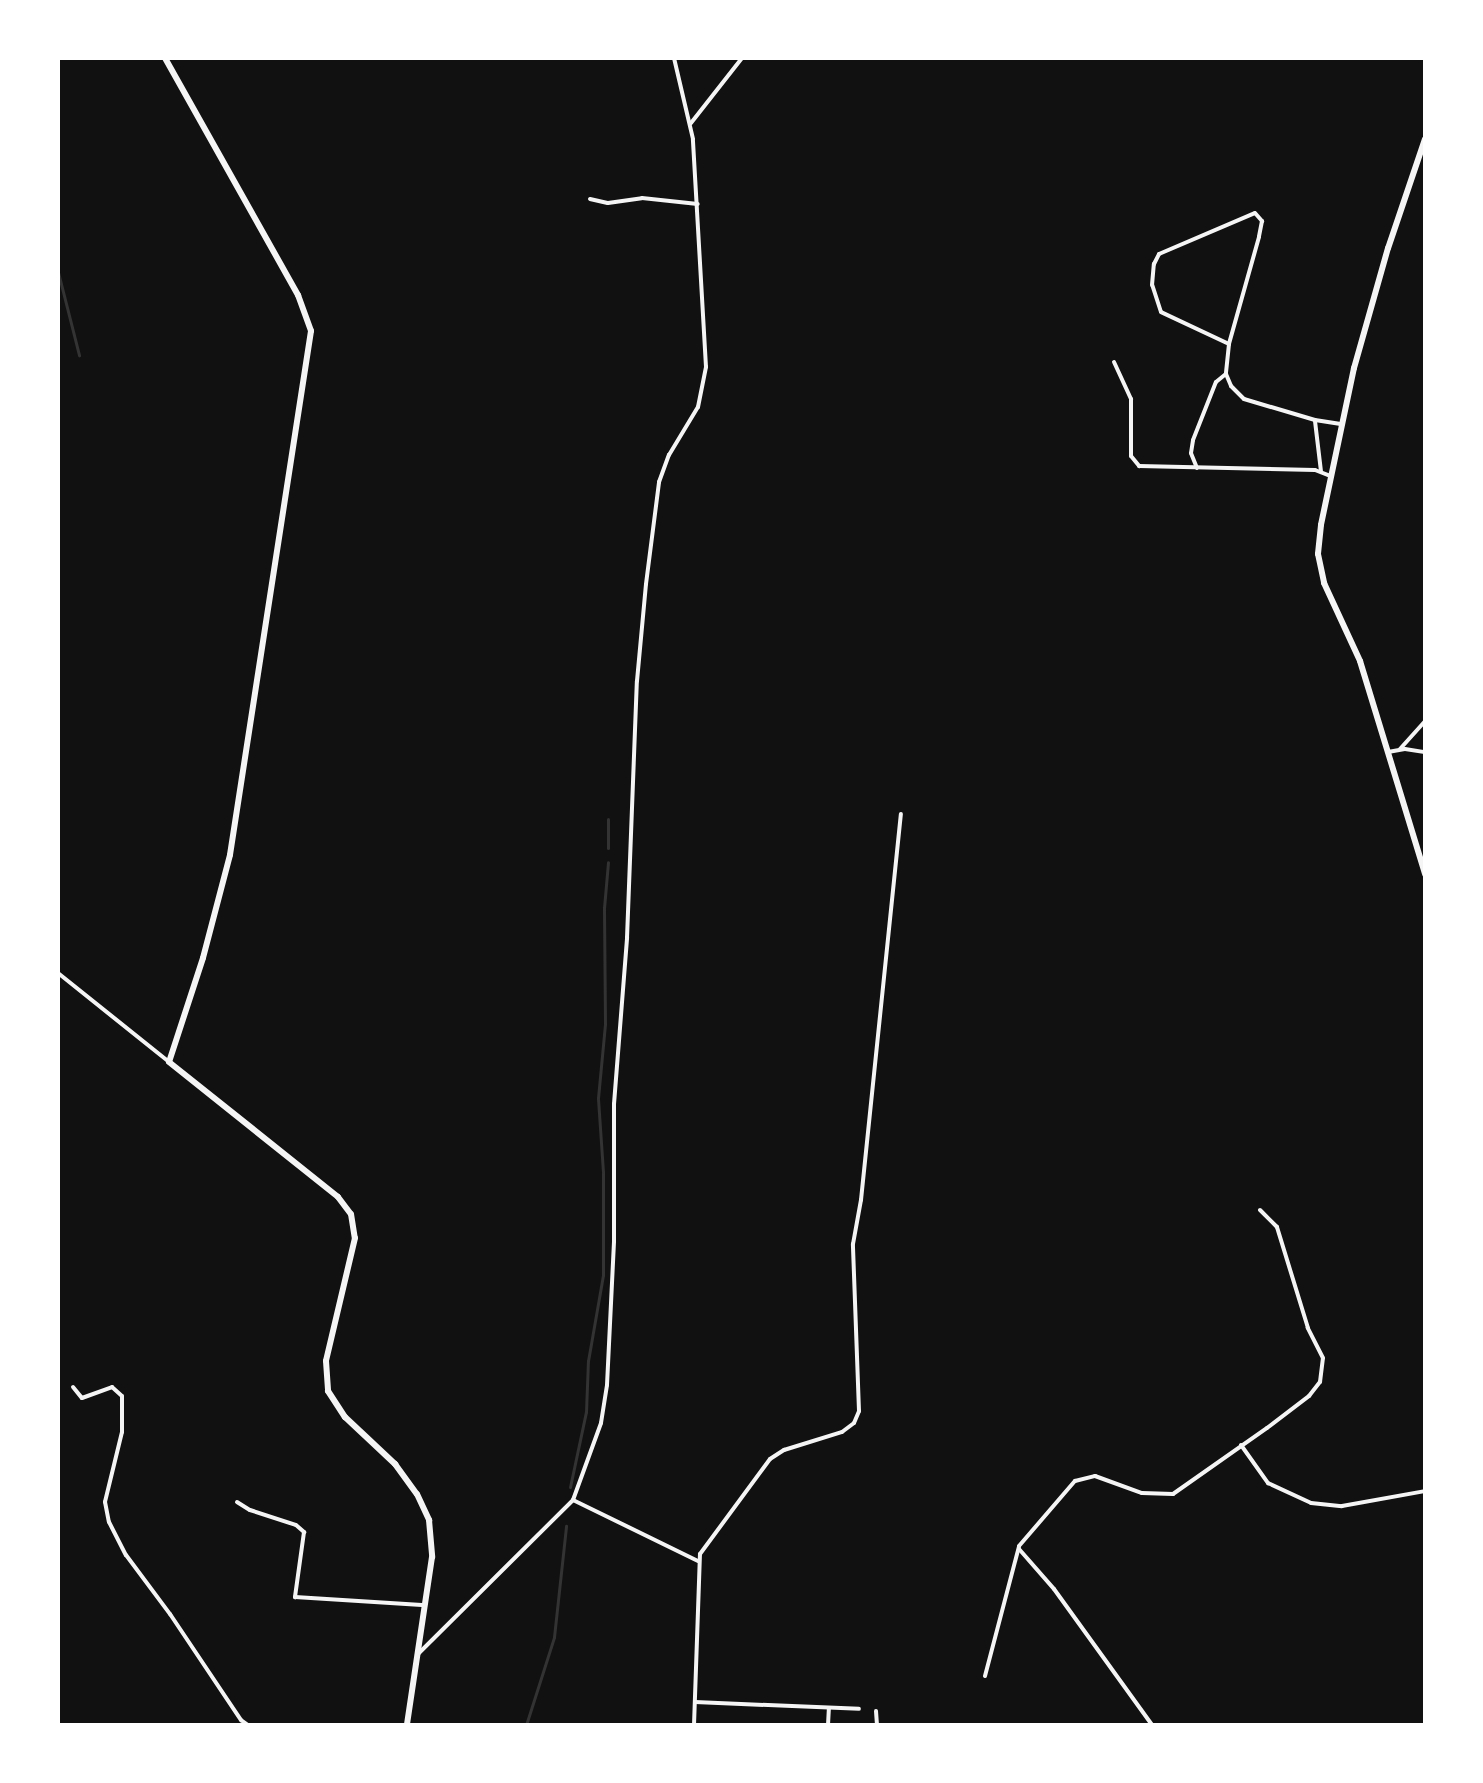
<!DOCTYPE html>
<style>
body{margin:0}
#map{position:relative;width:1483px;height:1783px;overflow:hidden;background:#111;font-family:"Roboto Condensed",sans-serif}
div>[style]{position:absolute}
.stream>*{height:3px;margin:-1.5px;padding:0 1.5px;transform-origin:1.5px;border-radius:1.5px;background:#333}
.minor>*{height:4px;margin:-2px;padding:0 2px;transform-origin:2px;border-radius:2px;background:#f5f5f5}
.tertiary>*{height:6px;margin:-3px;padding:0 3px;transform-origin:3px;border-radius:3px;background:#f5f5f5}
span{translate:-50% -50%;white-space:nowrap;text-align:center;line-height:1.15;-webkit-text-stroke:6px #fff;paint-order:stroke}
.frame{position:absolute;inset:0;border:60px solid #fff;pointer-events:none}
</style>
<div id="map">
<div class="stream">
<div style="left:58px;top:272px;width:86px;rotate:75.8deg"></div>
<div style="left:608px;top:848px;width:29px;rotate:-90deg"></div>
<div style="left:570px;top:1487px;width:77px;rotate:-78deg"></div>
<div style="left:586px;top:1412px;width:51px;rotate:-87.8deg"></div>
<div style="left:588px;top:1361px;width:87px;rotate:-80.1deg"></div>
<div style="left:603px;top:1275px;width:103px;rotate:-90deg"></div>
<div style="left:603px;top:1172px;width:74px;rotate:-93.9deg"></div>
<div style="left:598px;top:1098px;width:74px;rotate:-84.6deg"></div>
<div style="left:605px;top:1024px;width:116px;rotate:-90.5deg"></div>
<div style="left:604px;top:908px;width:46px;rotate:-85deg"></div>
<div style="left:526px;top:1725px;width:92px;rotate:-72.3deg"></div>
<div style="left:554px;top:1637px;width:112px;rotate:-83.8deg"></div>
</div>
<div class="minor">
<div style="left:691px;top:123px;width:83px;rotate:-51.9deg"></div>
<div style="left:590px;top:199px;width:18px;rotate:13deg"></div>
<div style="left:608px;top:203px;width:34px;rotate:-8deg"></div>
<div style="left:642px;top:198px;width:56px;rotate:6.1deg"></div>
<div style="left:1255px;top:213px;width:11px;rotate:49deg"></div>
<div style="left:1262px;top:221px;width:16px;rotate:101deg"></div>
<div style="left:1259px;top:237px;width:111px;rotate:105.7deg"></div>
<div style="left:1229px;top:344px;width:75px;rotate:-154.8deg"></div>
<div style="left:1161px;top:312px;width:28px;rotate:-108deg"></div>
<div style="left:1152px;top:285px;width:21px;rotate:-85deg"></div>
<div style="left:1154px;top:264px;width:11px;rotate:-63deg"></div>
<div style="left:1159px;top:254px;width:104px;rotate:-23.1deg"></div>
<div style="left:1229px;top:344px;width:30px;rotate:96deg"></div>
<div style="left:1226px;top:374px;width:13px;rotate:67deg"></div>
<div style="left:1231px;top:386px;width:18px;rotate:45deg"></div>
<div style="left:1244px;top:399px;width:74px;rotate:16.5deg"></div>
<div style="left:1315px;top:420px;width:26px;rotate:9deg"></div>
<div style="left:1114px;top:362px;width:41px;rotate:65.3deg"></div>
<div style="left:1131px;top:399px;width:57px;rotate:90deg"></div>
<div style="left:1131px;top:456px;width:13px;rotate:51deg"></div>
<div style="left:1139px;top:466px;width:176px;rotate:1.3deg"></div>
<div style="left:1315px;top:470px;width:17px;rotate:21deg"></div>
<div style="left:1315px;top:421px;width:50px;rotate:83.2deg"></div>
<div style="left:1197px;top:468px;width:16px;rotate:-112deg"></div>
<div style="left:1191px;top:453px;width:13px;rotate:-81deg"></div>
<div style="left:1193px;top:440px;width:62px;rotate:-68.4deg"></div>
<div style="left:1216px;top:382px;width:13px;rotate:-39deg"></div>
<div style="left:1400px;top:749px;width:38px;rotate:-48deg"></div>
<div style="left:1388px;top:752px;width:17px;rotate:-10deg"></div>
<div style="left:1405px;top:749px;width:20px;rotate:9deg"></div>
<div style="left:58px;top:973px;width:142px;rotate:38.7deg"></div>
<div style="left:73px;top:1387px;width:14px;rotate:51deg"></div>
<div style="left:82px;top:1398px;width:32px;rotate:-20deg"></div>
<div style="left:112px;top:1387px;width:13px;rotate:42deg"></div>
<div style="left:122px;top:1396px;width:36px;rotate:90deg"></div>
<div style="left:122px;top:1432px;width:72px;rotate:103.7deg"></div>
<div style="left:105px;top:1502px;width:20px;rotate:79deg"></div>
<div style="left:109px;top:1522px;width:37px;rotate:63deg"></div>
<div style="left:126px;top:1555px;width:74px;rotate:53.3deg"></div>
<div style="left:170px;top:1614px;width:128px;rotate:56.2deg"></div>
<div style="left:241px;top:1720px;width:9px;rotate:36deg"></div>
<div style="left:1241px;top:1445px;width:47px;rotate:54.6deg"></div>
<div style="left:1268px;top:1483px;width:47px;rotate:24.9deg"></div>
<div style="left:1311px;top:1503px;width:31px;rotate:6deg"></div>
<div style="left:1342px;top:1506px;width:84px;rotate:-10.2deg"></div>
<div style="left:573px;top:1500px;width:139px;rotate:26deg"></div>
<div style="left:237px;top:1502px;width:15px;rotate:32deg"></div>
<div style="left:250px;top:1510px;width:48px;rotate:18.1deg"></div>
<div style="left:296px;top:1525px;width:11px;rotate:41deg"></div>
<div style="left:304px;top:1532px;width:66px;rotate:97.9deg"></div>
<div style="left:295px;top:1597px;width:127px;rotate:3.6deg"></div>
<div style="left:1019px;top:1549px;width:53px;rotate:48.8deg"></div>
<div style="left:1054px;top:1589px;width:168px;rotate:54.2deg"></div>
<div style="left:417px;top:1655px;width:220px;rotate:-44.8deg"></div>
<div style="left:573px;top:1500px;width:82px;rotate:-70deg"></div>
<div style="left:601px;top:1423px;width:38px;rotate:-81deg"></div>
<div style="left:607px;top:1385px;width:144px;rotate:-87.2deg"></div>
<div style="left:614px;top:1241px;width:137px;rotate:-90deg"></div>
<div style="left:614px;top:1104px;width:167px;rotate:-85.5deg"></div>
<div style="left:627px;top:938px;width:257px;rotate:-87.8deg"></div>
<div style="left:637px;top:681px;width:97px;rotate:-84.7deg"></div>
<div style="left:646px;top:584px;width:103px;rotate:-82.7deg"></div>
<div style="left:659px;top:482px;width:29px;rotate:-70deg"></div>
<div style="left:669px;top:455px;width:56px;rotate:-58.9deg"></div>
<div style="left:698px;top:407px;width:41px;rotate:-78.7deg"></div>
<div style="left:706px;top:367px;width:228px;rotate:-93.3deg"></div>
<div style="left:693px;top:139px;width:83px;rotate:-103.2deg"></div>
<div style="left:985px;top:1676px;width:134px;rotate:-75.3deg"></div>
<div style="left:1019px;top:1546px;width:86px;rotate:-49.3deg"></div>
<div style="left:1075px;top:1481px;width:21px;rotate:-14deg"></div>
<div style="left:1095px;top:1476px;width:50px;rotate:19.9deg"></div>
<div style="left:1142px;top:1493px;width:31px;rotate:2deg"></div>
<div style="left:1173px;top:1494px;width:115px;rotate:-35.1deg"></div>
<div style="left:1267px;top:1428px;width:53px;rotate:-37.3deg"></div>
<div style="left:1309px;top:1396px;width:18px;rotate:-52deg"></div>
<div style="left:1320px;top:1382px;width:24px;rotate:-83deg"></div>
<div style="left:1323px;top:1358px;width:34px;rotate:-117deg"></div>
<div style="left:1308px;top:1328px;width:106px;rotate:-107.1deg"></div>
<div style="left:1277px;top:1227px;width:24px;rotate:-135deg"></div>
<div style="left:695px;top:1702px;width:164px;rotate:2.4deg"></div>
<div style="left:876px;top:1711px;width:14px;rotate:86deg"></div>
<div style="left:694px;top:1725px;width:171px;rotate:-88deg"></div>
<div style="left:700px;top:1554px;width:118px;rotate:-53.6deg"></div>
<div style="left:770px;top:1459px;width:17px;rotate:-33deg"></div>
<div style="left:784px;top:1450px;width:61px;rotate:-17.2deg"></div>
<div style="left:842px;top:1432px;width:15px;rotate:-37deg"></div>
<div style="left:854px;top:1423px;width:13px;rotate:-67deg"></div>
<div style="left:859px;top:1411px;width:167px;rotate:-92.1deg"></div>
<div style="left:853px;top:1244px;width:45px;rotate:-79.7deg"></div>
<div style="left:861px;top:1200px;width:388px;rotate:-84.1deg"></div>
<div style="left:828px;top:1725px;width:17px;rotate:-87deg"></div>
</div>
<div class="tertiary">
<div style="left:165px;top:58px;width:272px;rotate:60.7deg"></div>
<div style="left:298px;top:295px;width:38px;rotate:70deg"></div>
<div style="left:311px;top:331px;width:530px;rotate:98.79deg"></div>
<div style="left:230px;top:855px;width:106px;rotate:104.7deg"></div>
<div style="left:203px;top:958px;width:109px;rotate:108.1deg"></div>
<div style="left:169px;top:1062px;width:216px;rotate:38.6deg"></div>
<div style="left:338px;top:1197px;width:21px;rotate:53deg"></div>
<div style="left:351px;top:1214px;width:24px;rotate:81deg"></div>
<div style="left:355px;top:1238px;width:126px;rotate:103.3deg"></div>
<div style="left:326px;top:1361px;width:30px;rotate:86deg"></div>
<div style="left:328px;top:1391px;width:31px;rotate:57deg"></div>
<div style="left:345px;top:1417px;width:69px;rotate:43.2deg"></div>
<div style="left:395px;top:1464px;width:37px;rotate:54deg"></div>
<div style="left:417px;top:1494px;width:29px;rotate:65deg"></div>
<div style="left:429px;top:1520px;width:37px;rotate:85deg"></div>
<div style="left:432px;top:1557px;width:170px;rotate:98.5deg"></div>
<div style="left:1425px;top:139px;width:115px;rotate:108.7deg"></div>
<div style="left:1388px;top:248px;width:125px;rotate:105.8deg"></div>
<div style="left:1354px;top:368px;width:160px;rotate:101.9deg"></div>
<div style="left:1321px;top:525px;width:29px;rotate:96deg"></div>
<div style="left:1318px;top:554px;width:30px;rotate:78deg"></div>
<div style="left:1324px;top:583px;width:86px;rotate:65.2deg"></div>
<div style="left:1360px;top:661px;width:223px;rotate:73deg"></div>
</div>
<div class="frame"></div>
</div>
